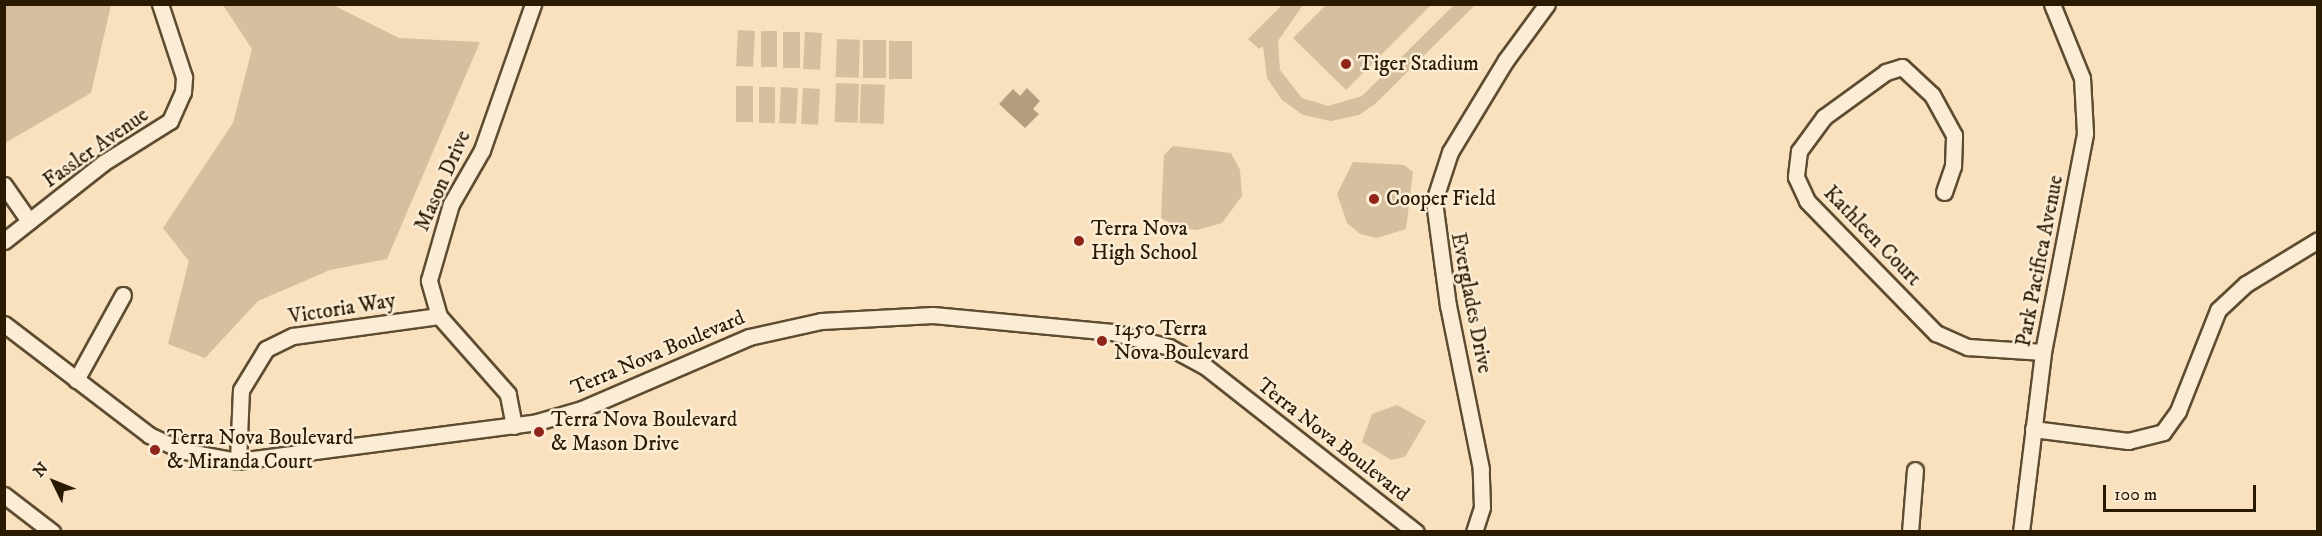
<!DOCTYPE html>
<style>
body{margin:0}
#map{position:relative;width:2322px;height:536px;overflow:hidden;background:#f9e1be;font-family:"IM FELL DW Pica",serif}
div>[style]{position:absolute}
.green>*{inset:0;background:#d6bf9e;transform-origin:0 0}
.water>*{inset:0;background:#b39d7e}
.roads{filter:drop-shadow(2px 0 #5e4c31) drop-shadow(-2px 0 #5e4c31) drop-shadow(0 2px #5e4c31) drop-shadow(0 -2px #5e4c31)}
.minor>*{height:15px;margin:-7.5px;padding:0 7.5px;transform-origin:7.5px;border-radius:7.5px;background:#fbecd5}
.dots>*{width:16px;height:16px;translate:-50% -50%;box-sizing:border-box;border:3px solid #fbecd5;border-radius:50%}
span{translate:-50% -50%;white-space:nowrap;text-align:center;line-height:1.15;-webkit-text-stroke:5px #fbecd5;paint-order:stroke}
.poi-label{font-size:21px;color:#2b1a02}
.left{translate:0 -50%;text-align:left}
.street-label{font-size:21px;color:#2b1a02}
.frame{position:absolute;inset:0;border:6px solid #2b1a02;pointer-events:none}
.north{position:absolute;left:24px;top:452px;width:60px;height:60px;-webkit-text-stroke:4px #fbecd5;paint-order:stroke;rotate:313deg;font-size:16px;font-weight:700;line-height:24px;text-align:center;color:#2b1a02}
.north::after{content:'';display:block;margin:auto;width:21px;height:27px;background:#2b1a02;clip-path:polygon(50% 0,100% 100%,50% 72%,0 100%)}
.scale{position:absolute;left:2103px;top:485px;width:153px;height:27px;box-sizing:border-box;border:3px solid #2b1a02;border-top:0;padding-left:8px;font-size:18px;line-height:21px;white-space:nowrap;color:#2b1a02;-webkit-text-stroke:4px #fbecd5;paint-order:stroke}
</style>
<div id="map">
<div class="green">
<div style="clip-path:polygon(5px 4px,111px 5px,91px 93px,5px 143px)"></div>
<div style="clip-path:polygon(223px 5px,333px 5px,399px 38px,480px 42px,387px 259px,330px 270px,258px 301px,205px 358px,168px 344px,189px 261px,163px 228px,233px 123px,252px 49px)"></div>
<div style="clip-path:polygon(1282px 5px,1303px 5px,1278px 41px,1280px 70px,1302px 98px,1328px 106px,1362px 96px,1454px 5px,1475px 5px,1375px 104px,1359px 115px,1331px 121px,1303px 115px,1282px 100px,1267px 78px,1263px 46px,1259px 49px,1248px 39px)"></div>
<div style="clip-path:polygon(1326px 5px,1326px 4px,1431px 5px,1346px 90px,1293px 38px)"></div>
<div style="left:738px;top:30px;width:17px;height:36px;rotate:3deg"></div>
<div style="left:761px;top:31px;width:16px;height:36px"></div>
<div style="left:783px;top:32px;width:17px;height:36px"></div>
<div style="left:805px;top:32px;width:17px;height:37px;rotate:3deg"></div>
<div style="left:837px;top:39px;width:23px;height:38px;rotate:2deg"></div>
<div style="left:863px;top:40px;width:23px;height:38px"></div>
<div style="left:889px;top:41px;width:23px;height:38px"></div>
<div style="left:836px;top:83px;width:23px;height:39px;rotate:2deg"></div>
<div style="left:861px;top:84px;width:24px;height:39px;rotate:2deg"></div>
<div style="left:736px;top:86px;width:17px;height:36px"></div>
<div style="left:759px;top:87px;width:16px;height:36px"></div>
<div style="left:781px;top:87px;width:17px;height:36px;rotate:3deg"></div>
<div style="left:803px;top:88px;width:17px;height:36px;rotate:3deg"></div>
<div style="clip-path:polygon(1173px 146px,1231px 153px,1240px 170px,1242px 196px,1222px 223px,1197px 230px,1180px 228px,1161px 218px,1164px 155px)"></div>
<div style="clip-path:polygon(1353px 162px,1404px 165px,1413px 172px,1406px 229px,1377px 238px,1360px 234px,1347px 223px,1337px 194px)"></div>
<div style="clip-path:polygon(1397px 405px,1426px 421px,1405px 457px,1391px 460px,1362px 442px,1372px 414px)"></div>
</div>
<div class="water">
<div style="clip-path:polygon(1027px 88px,1040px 101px,1033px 109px,1039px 114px,1025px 128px,999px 104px,1013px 89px,1020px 96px)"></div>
</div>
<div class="roads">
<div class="minor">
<div style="left:4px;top:185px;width:44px;rotate:55.2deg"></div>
<div style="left:1944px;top:192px;width:28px;rotate:-71deg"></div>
<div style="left:1953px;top:166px;width:31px;rotate:-88deg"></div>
<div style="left:1954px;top:135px;width:46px;rotate:-118.8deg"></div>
<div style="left:1932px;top:95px;width:41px;rotate:-137deg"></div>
<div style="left:1902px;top:67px;width:17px;rotate:163deg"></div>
<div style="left:1886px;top:72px;width:77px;rotate:144deg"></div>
<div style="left:1824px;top:117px;width:42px;rotate:126.3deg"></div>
<div style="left:1799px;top:151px;width:26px;rotate:97deg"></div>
<div style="left:1796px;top:177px;width:26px;rotate:65deg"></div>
<div style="left:1807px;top:201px;width:185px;rotate:45.7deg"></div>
<div style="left:1936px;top:333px;width:35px;rotate:24deg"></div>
<div style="left:1968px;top:347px;width:75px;rotate:3.8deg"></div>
<div style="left:4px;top:241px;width:126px;rotate:-38.2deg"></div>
<div style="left:103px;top:163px;width:79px;rotate:-32.1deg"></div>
<div style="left:170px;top:121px;width:32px;rotate:-66deg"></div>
<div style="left:183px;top:92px;width:15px;rotate:-86deg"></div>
<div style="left:184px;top:77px;width:77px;rotate:-108.2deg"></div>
<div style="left:4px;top:324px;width:183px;rotate:37.4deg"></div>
<div style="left:149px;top:435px;width:38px;rotate:25deg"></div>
<div style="left:184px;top:451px;width:55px;rotate:10.5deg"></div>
<div style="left:238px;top:461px;width:302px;rotate:-7.4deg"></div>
<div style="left:537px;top:422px;width:47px;rotate:-16.1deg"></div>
<div style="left:582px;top:409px;width:182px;rotate:-23.3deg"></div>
<div style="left:749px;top:337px;width:74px;rotate:-12.5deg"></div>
<div style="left:821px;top:321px;width:112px;rotate:-3.1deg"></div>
<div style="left:933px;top:315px;width:180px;rotate:5.4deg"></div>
<div style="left:1112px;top:332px;width:59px;rotate:14.7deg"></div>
<div style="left:1169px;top:347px;width:42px;rotate:28.4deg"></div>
<div style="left:1206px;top:367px;width:267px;rotate:38.2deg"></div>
<div style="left:76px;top:380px;width:97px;rotate:-61.1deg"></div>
<div style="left:514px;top:426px;width:33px;rotate:-101deg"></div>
<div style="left:508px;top:394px;width:104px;rotate:-131.5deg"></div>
<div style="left:439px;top:316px;width:37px;rotate:-106deg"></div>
<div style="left:429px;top:280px;width:79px;rotate:-73.9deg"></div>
<div style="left:451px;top:204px;width:62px;rotate:-60.1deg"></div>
<div style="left:482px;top:150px;width:155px;rotate:-70.7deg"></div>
<div style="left:2033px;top:429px;width:96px;rotate:7.2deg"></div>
<div style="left:2128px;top:441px;width:36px;rotate:-14deg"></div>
<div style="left:2163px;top:432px;width:26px;rotate:-54deg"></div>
<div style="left:2178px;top:411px;width:109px;rotate:-68.4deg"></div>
<div style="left:2218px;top:310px;width:38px;rotate:-43deg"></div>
<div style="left:2246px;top:284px;width:84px;rotate:-31.4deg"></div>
<div style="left:238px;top:461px;width:71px;rotate:-87.6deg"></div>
<div style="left:241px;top:390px;width:48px;rotate:-58.6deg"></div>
<div style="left:266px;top:349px;width:30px;rotate:-26deg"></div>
<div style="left:293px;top:336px;width:147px;rotate:-7.8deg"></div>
<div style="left:4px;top:495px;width:61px;rotate:37.6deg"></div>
<div style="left:1474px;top:532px;width:26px;rotate:-72deg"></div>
<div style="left:1482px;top:507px;width:38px;rotate:-92deg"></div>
<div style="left:1481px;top:469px;width:166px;rotate:-101.4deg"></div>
<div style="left:1448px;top:306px;width:106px;rotate:-97.6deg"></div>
<div style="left:1434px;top:201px;width:52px;rotate:-71.9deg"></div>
<div style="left:1450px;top:152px;width:108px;rotate:-58.7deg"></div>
<div style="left:1506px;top:60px;width:69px;rotate:-53.8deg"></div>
<div style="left:1910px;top:532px;width:62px;rotate:-85.4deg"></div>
<div style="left:2021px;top:532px;width:181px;rotate:-83deg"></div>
<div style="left:2043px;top:352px;width:223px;rotate:-79.1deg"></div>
<div style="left:2085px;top:133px;width:55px;rotate:-93.1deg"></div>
<div style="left:2082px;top:78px;width:80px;rotate:-112.1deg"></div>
</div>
</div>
<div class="dots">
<div style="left:1346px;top:64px;background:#8f2418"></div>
<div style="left:1374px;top:199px;background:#8f2418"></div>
<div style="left:1079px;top:241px;background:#8f2418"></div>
<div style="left:1102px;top:341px;background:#8f2418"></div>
<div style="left:539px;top:432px;background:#8f2418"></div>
<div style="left:155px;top:450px;background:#8f2418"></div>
</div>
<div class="poi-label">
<span class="left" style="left:1358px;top:64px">Tiger Stadium</span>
<span class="left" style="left:1386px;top:199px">Cooper Field</span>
<span class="left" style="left:1091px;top:241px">Terra Nova<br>High School</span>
<span class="left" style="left:1114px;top:341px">1450 Terra<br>Nova Boulevard</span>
<span class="left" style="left:551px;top:432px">Terra Nova Boulevard<br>&amp; Mason Drive</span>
<span class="left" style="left:167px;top:450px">Terra Nova Boulevard<br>&amp; Miranda Court</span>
</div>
<div class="street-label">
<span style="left:96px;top:148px;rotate:-35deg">Fassler Avenue</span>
<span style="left:443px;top:181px;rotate:-66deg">Mason Drive</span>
<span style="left:1872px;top:236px;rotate:46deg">Kathleen Court</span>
<span style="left:2040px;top:261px;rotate:-79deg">Park Pacifica Avenue</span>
<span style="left:1471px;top:303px;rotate:79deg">Everglades Drive</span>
<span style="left:342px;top:309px;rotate:-9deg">Victoria Way</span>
<span style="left:658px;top:353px;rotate:-23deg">Terra Nova Boulevard</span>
<span style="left:1333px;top:440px;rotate:38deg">Terra Nova Boulevard</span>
</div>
<div class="frame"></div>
<div class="north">N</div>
<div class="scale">100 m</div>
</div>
